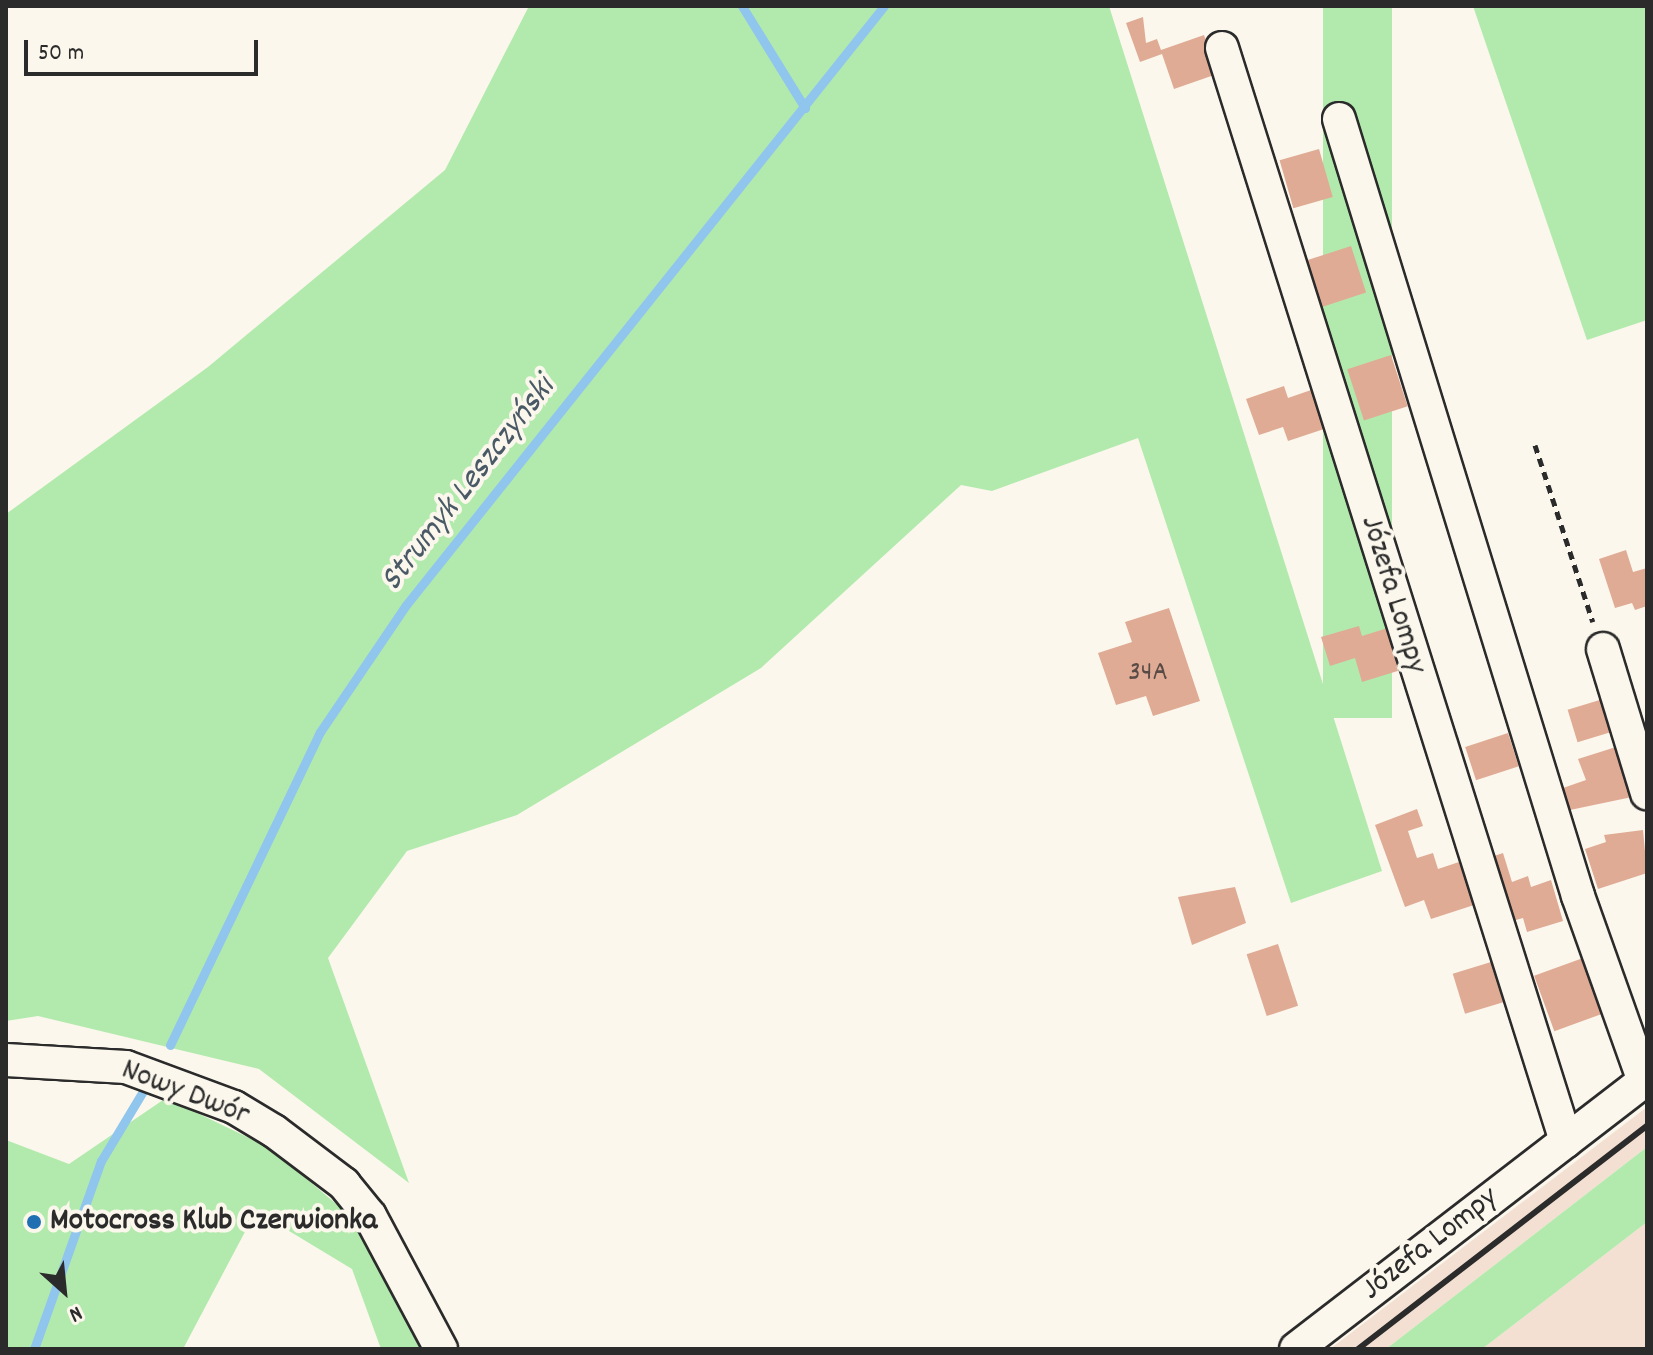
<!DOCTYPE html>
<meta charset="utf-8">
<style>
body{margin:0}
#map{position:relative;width:1653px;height:1355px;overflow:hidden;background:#fbf7ec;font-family:Dekko,sans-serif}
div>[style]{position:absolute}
.built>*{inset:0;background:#f3e0d2}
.green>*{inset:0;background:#b2eaad;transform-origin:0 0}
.stream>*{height:9px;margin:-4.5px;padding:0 4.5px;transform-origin:4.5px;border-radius:4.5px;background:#90c5ed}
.building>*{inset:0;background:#e0ab95;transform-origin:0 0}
.path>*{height:5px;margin-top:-2.5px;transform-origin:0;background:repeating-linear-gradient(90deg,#2b2b2b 0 8px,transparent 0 14px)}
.roads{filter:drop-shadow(2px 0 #2b2b2b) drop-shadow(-2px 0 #2b2b2b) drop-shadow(0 2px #2b2b2b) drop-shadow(0 -2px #2b2b2b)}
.street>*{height:32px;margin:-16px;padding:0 16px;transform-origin:16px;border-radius:16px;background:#fbf7ec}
.rail>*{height:6px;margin:-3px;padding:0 3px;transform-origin:3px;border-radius:3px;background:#2b2b2b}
.dots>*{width:22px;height:22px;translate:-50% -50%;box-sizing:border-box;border:4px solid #fbf7ec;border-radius:50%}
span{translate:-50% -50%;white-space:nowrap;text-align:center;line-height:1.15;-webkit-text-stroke:8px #fbf7ec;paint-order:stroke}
.number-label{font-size:28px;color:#584b46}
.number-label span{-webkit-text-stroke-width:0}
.street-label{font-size:32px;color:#2b2b2b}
.poi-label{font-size:32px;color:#2b2b2b;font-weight:700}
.left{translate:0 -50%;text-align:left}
.water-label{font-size:34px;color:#495965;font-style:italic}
.frame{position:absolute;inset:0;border:8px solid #2b2b2b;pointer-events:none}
.north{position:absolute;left:24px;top:1251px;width:80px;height:80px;-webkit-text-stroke:6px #fbf7ec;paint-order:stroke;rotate:153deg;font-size:22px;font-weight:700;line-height:32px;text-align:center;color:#2b2b2b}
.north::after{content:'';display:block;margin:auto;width:28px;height:36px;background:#2b2b2b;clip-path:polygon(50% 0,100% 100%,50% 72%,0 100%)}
.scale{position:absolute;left:24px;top:40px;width:234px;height:36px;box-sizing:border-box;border:4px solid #2b2b2b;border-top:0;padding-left:10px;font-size:24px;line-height:28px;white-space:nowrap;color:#2b2b2b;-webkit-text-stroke:6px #fbf7ec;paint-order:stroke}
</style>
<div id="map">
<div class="built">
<div style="clip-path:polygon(1647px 1107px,1647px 1147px,1386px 1349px,1330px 1349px)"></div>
<div style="clip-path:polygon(1647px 1222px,1647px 1349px,1482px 1349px)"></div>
</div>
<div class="green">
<div style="clip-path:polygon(529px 6px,1109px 6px,1382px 871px,1291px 903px,1138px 438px,992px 491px,961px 485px,761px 668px,517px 815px,407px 851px,328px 958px,409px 1183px,259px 1069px,38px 1016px,6px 1021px,6px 514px,208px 367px,445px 170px)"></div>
<div style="left:1323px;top:6px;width:69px;height:712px"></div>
<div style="clip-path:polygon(1473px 6px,1647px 6px,1647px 320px,1587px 340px)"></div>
<div style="clip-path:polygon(166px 1098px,270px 1148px,360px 1224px,416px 1322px,422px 1349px,381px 1349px,352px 1269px,256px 1211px,183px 1349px,6px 1349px,6px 1140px,69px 1164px)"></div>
<div style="clip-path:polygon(1647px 1147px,1647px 1222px,1482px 1349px,1386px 1349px)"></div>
</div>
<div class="stream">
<div style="left:742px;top:6px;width:120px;rotate:58.3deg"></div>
<div style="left:170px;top:1045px;width:347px;rotate:-64.4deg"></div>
<div style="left:320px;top:732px;width:153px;rotate:-55.9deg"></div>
<div style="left:406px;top:605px;width:766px;rotate:-51.41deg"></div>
<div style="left:34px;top:1349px;width:200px;rotate:-70.4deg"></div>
<div style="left:101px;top:1161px;width:82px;rotate:-59deg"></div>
</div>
<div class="building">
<div style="clip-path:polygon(1143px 17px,1146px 43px,1157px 39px,1161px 50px,1204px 35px,1217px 74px,1174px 89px,1162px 54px,1140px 62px,1126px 23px)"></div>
<div style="left:1319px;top:149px;width:50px;height:41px;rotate:74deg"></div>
<div style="left:1351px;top:246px;width:49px;height:48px;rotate:72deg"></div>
<div style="left:1391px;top:355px;width:54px;height:46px;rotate:72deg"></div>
<div style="clip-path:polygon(1284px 386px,1288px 398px,1314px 389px,1327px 428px,1288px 441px,1283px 427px,1259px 435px,1246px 399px)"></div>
<div style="clip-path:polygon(1626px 550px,1633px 572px,1647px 568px,1647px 606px,1635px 610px,1632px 603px,1615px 608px,1599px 559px)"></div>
<div style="clip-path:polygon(1169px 608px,1200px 701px,1153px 716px,1146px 696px,1116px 705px,1098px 653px,1132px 642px,1125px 622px)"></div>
<div style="clip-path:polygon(1359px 626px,1362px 636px,1391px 627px,1404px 669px,1362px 682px,1355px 658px,1330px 666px,1321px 637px)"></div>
<div style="left:1603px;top:699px;width:34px;height:37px;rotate:73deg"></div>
<div style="left:1508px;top:733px;width:35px;height:45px;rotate:72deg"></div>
<div style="clip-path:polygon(1616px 747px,1632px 797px,1570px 810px,1563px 788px,1586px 780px,1578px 759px)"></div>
<div style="clip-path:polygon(1417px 809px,1423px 826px,1408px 831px,1417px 858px,1433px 853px,1438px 869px,1459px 862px,1474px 905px,1431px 919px,1424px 900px,1405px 907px,1375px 825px)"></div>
<div style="clip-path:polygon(1643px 830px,1647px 873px,1598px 889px,1585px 849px,1606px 842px,1604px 835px)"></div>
<div style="clip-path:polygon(1503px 853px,1512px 882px,1528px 876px,1531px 887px,1551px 880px,1563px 921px,1527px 932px,1523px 918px,1505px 923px,1485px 859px)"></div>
<div style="clip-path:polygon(1235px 887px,1246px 923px,1192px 945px,1178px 897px)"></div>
<div style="left:1278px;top:944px;width:65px;height:33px;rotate:72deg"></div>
<div style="left:1583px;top:958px;width:59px;height:52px;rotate:70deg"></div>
<div style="left:1491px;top:962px;width:42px;height:40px;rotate:73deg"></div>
</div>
<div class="path">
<div style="left:1535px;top:445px;width:186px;rotate:71.9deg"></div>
</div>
<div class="roads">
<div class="street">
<div style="left:1222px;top:48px;width:1146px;rotate:72.53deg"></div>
<div style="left:1339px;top:119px;width:813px;rotate:72.9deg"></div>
<div style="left:1578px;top:896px;width:196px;rotate:70.4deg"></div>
<div style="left:1603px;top:649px;width:151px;rotate:73deg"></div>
<div style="left:6px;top:1060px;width:120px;rotate:3.3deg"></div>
<div style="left:126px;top:1067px;width:115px;rotate:20.3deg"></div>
<div style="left:234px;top:1107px;width:47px;rotate:31deg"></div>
<div style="left:274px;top:1131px;width:88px;rotate:37.1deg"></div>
<div style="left:344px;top:1184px;width:41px;rotate:50.9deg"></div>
<div style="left:370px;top:1216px;width:151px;rotate:61.9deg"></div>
<div style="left:1296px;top:1349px;width:443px;rotate:-37.6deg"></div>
</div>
</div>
<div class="rail">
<div style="left:1358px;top:1349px;width:365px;rotate:-37.7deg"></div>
</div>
<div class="dots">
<div style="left:34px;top:1222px;background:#1f6fb2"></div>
</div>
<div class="number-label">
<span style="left:1148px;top:674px">34A</span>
</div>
<div class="street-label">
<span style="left:1392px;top:595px;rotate:73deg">Józefa Lompy</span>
<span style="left:185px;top:1094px;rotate:21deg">Nowy Dwór</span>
<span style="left:1431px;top:1245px;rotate:-38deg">Józefa Lompy</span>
</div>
<div class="poi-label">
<span class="left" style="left:50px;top:1222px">Motocross Klub Czerwionka</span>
</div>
<div class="water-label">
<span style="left:469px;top:485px;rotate:-52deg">Strumyk Leszczyński</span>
</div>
<div class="frame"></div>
<div class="north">N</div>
<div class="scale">50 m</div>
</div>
